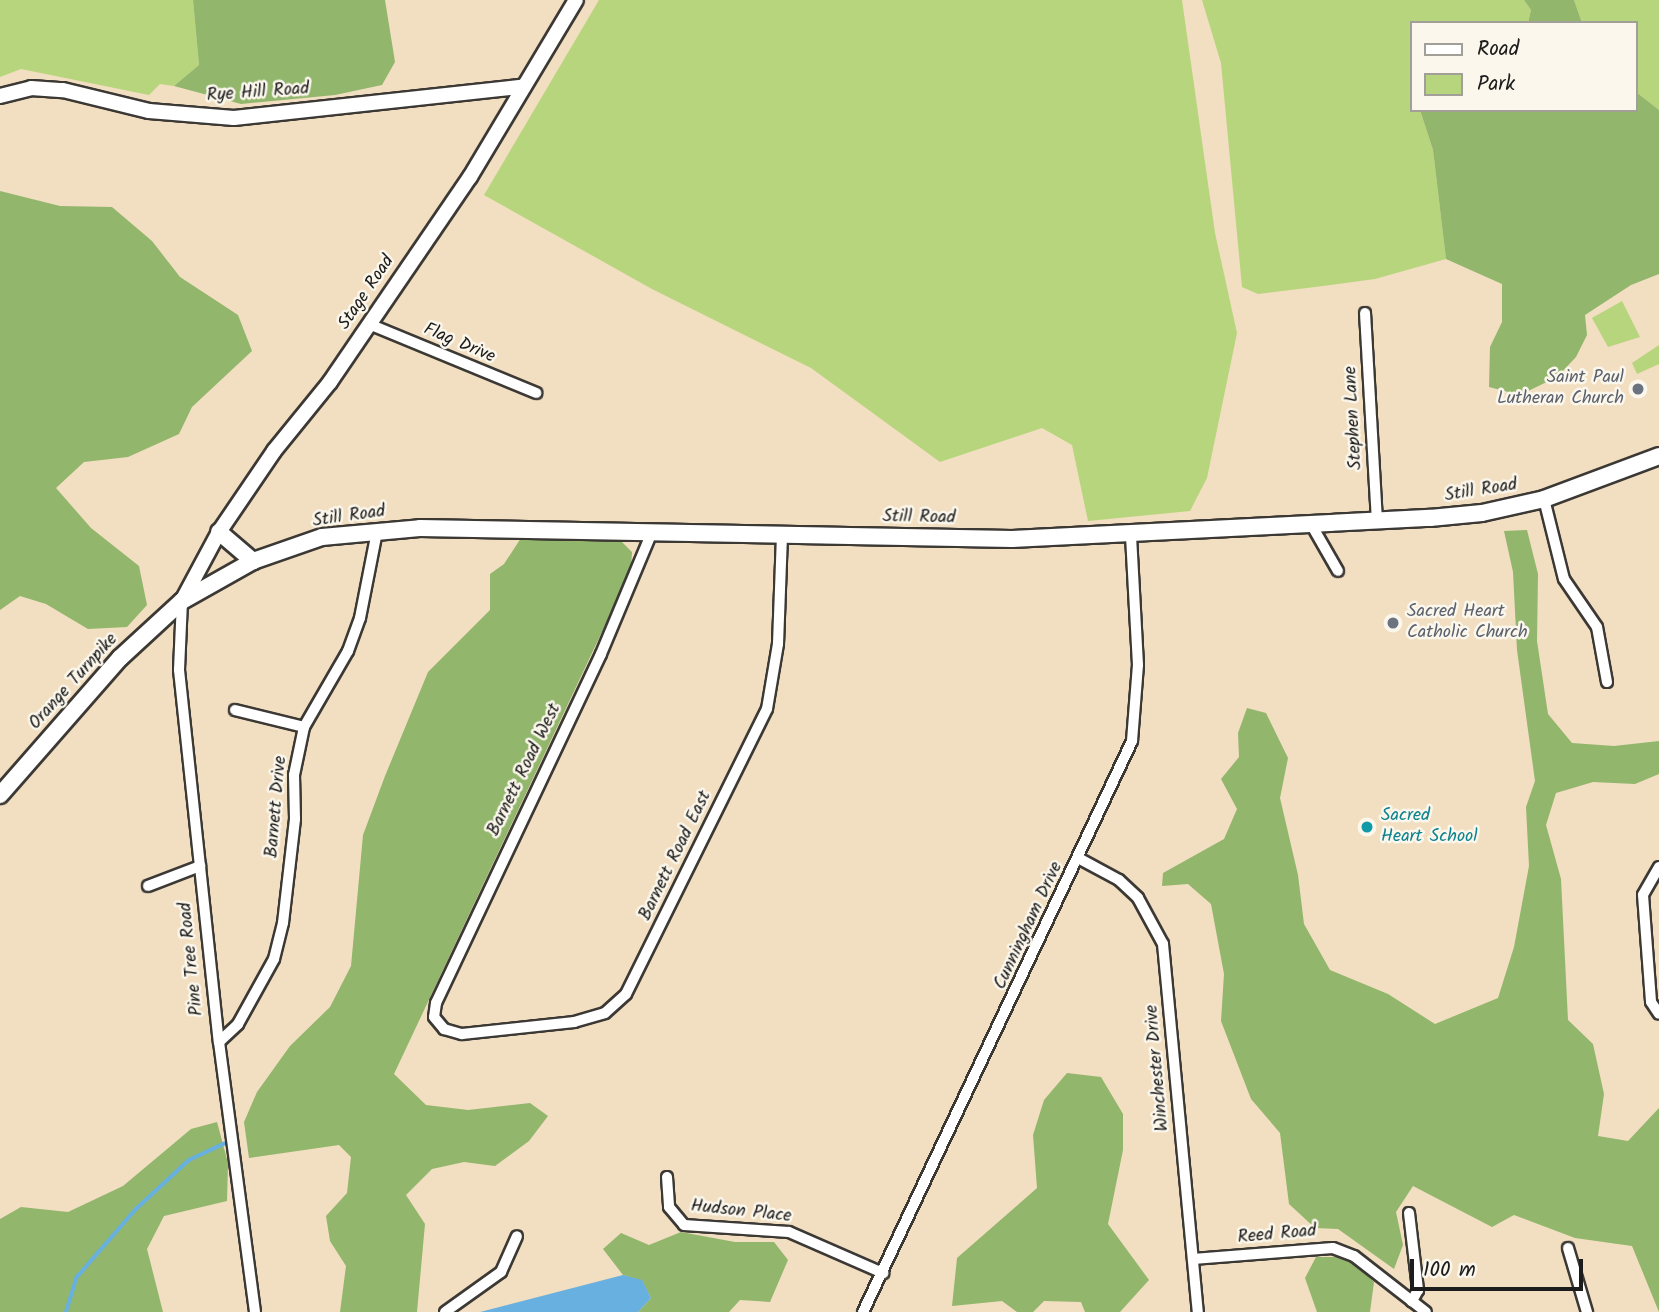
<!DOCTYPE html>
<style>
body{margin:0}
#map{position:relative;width:1659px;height:1312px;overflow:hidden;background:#f2dec0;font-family:Kalam,sans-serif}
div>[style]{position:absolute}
.green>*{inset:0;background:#b7d57c}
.forest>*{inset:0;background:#91b66c}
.water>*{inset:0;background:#68b0df}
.stream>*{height:3.5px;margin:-1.75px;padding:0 1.75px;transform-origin:1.75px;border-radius:1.75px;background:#68b0df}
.roads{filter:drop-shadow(2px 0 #3c3935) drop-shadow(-2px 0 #3c3935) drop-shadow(0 2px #3c3935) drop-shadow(0 -2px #3c3935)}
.minor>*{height:10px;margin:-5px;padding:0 5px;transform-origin:5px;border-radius:5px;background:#fff}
.tertiary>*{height:14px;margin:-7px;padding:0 7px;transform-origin:7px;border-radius:7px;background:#fff}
.secondary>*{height:16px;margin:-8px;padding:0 8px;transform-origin:8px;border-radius:8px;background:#fff}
.dots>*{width:19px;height:19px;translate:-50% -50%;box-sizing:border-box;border:4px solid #fbf7ec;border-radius:50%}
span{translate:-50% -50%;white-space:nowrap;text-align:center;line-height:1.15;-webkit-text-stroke:5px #fbf7ec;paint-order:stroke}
.street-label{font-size:18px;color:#1c1c1c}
.worship-label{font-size:18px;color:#5b616d}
.right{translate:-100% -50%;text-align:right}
.left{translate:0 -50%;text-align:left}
.culture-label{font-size:18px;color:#0d838f}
.legend{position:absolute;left:1410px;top:21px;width:228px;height:91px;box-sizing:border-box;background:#fbf7ec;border:2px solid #a29f99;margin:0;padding:9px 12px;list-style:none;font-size:21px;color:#1c1c1c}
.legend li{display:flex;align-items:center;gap:14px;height:35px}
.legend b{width:35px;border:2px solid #a29f99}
.scale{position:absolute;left:1410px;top:1259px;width:173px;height:32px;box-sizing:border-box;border:4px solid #1c1c1c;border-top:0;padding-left:9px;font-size:21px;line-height:24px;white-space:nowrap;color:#1c1c1c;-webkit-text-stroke:5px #fbf7ec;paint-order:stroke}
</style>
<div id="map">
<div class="green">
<div style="clip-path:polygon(0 0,193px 0,199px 65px,174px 86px,160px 84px,149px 95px,21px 69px,0 77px)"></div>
<div style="clip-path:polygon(599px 0,1182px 0,1215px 233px,1237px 333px,1207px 478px,1190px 511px,1088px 521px,1072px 445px,1042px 428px,940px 462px,811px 368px,652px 289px,484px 195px)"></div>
<div style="clip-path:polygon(1202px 0,1524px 0,1531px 10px,1528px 23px,1412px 23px,1412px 110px,1420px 110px,1433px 150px,1446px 259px,1375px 279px,1323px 286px,1258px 294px,1242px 287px,1221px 63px)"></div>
<div style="clip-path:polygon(1574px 0,1659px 0,1659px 110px,1636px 92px,1636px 23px,1582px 23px)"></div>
<div style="clip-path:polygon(1622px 301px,1640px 337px,1608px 347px,1592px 318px)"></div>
<div style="clip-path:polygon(1659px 345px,1659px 364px,1637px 374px,1632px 363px)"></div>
</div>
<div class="forest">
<div style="clip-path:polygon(193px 0,385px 0,395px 62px,382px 85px,335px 95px,241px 104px,174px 86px,199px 65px)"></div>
<div style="clip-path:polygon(1524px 0,1574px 0,1582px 23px,1528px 23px,1531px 10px)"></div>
<div style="clip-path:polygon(1636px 92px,1659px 110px,1659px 274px,1631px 285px,1585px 315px,1587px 335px,1576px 357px,1557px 377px,1520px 395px,1489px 387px,1490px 347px,1502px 322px,1502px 284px,1446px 259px,1433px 150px,1420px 110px,1636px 110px)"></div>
<div style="clip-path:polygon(0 191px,60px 206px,112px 207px,152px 241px,180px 277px,238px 315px,252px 351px,192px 407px,179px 434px,128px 457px,84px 462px,56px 488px,91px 528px,139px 566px,147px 605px,127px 627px,88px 629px,46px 604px,20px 596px,0 610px)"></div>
<div style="clip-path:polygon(1527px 530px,1538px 574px,1537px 641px,1548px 714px,1572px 743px,1614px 746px,1659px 741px,1659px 774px,1635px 784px,1593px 782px,1556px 793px,1546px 825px,1561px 879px,1568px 1020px,1593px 1044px,1604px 1094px,1598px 1136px,1628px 1141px,1659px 1108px,1659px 1312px,1632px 1246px,1575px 1238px,1514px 1215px,1492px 1227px,1413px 1186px,1396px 1212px,1403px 1245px,1394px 1269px,1338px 1229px,1315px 1228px,1289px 1204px,1280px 1133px,1251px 1099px,1221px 1021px,1224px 974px,1211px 904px,1188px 884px,1162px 886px,1163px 873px,1224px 839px,1237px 809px,1221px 779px,1239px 757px,1238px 733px,1247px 708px,1266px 713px,1288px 758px,1280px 798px,1298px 875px,1304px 924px,1330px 970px,1388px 994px,1435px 1024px,1498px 998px,1514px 947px,1529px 866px,1526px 807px,1535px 781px,1517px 650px,1513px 572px,1504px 531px)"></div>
<div style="clip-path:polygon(521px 538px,619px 539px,632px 552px,631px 570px,394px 1074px,426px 1105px,468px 1110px,530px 1103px,548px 1116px,529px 1141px,495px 1166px,464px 1162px,432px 1169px,406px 1195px,425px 1224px,417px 1312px,340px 1312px,346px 1266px,330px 1241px,326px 1216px,347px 1193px,351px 1157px,339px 1145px,249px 1158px,244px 1122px,257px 1092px,290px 1046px,330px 1007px,351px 966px,363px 835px,385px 776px,428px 672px,490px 610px,490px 574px,504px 564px)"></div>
<div style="clip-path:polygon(1067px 1073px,1101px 1077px,1123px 1114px,1123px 1150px,1108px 1224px,1149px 1280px,1120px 1312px,1085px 1312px,1081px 1302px,1044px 1301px,1033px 1312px,1017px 1312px,1002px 1301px,952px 1306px,957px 1258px,1037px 1188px,1033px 1135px,1044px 1100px)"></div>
<div style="clip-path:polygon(217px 1122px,228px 1163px,227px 1201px,164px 1216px,147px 1249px,163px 1312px,0 1312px,0 1219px,21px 1207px,68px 1212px,123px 1186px,191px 1129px)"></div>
<div style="clip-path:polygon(681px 1232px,735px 1242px,774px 1242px,788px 1260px,770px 1302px,740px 1300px,729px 1312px,638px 1312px,651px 1298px,642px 1281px,623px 1275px,603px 1249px,621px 1233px,649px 1245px)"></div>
<div style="clip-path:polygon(1316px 1257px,1348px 1257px,1374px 1282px,1370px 1312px,1317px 1312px,1305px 1278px)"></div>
</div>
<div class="water">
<div style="clip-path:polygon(623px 1275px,642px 1280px,651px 1298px,638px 1312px,480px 1312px)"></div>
</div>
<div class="stream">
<div style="left:66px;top:1312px;width:37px;rotate:-73deg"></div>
<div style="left:77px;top:1277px;width:90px;rotate:-49.1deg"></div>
<div style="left:136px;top:1209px;width:72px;rotate:-42.8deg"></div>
<div style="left:189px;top:1160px;width:40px;rotate:-25deg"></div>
</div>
<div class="roads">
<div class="minor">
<div style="left:1365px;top:313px;width:207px;rotate:86.7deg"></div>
<div style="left:369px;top:324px;width:181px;rotate:22.4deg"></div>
<div style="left:1544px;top:499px;width:82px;rotate:76deg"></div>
<div style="left:1564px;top:579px;width:58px;rotate:55.5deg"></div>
<div style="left:1597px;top:627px;width:56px;rotate:79.7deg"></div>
<div style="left:1311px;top:524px;width:54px;rotate:60.1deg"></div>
<div style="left:652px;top:532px;width:132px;rotate:112.7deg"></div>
<div style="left:601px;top:654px;width:386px;rotate:115.3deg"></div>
<div style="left:436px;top:1003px;width:14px;rotate:98deg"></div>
<div style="left:434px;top:1017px;width:16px;rotate:50deg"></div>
<div style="left:444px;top:1029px;width:19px;rotate:16deg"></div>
<div style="left:462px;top:1034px;width:113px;rotate:-6.1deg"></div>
<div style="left:574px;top:1022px;width:32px;rotate:-16deg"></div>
<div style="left:605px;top:1013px;width:28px;rotate:-42deg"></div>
<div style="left:626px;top:994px;width:318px;rotate:-63.7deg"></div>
<div style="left:767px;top:709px;width:66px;rotate:-80.4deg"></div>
<div style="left:778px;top:644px;width:109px;rotate:-87.9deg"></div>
<div style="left:182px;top:601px;width:69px;rotate:92.5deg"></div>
<div style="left:179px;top:670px;width:374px;rotate:83.9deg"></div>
<div style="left:219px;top:1042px;width:272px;rotate:82.4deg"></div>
<div style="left:235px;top:710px;width:71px;rotate:13.8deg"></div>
<div style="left:1080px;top:859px;width:44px;rotate:28.3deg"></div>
<div style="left:1119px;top:880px;width:26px;rotate:43deg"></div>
<div style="left:1138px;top:898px;width:52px;rotate:61.5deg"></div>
<div style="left:1163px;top:944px;width:370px;rotate:84.6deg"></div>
<div style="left:1659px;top:867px;width:32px;rotate:120deg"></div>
<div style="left:1643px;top:895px;width:107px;rotate:85.7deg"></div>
<div style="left:1651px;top:1002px;width:14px;rotate:56deg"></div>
<div style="left:148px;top:886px;width:56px;rotate:-21deg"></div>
<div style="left:219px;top:1042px;width:26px;rotate:-43deg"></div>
<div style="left:238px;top:1024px;width:74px;rotate:-61deg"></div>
<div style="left:274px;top:959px;width:37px;rotate:-76deg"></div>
<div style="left:283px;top:923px;width:105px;rotate:-83.4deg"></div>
<div style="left:295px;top:819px;width:44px;rotate:-91.3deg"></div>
<div style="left:294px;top:775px;width:49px;rotate:-78.2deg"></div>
<div style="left:304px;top:727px;width:88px;rotate:-59.9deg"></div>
<div style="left:348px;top:651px;width:35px;rotate:-70deg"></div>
<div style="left:360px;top:618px;width:89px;rotate:-78.9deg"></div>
<div style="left:667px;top:1177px;width:30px;rotate:86deg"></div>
<div style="left:669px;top:1207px;width:23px;rotate:50deg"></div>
<div style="left:684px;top:1225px;width:105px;rotate:3.8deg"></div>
<div style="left:789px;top:1232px;width:103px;rotate:23.6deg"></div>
<div style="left:1409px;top:1213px;width:78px;rotate:83.3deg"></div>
<div style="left:1418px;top:1290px;width:13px;rotate:119deg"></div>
<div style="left:1568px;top:1248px;width:67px;rotate:73.5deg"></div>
<div style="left:1193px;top:1259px;width:140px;rotate:-4.5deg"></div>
<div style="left:1333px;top:1248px;width:22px;rotate:21deg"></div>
<div style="left:1354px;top:1256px;width:91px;rotate:37.9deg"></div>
<div style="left:445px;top:1312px;width:69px;rotate:-35.5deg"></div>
<div style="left:501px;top:1272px;width:39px;rotate:-66deg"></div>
<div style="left:863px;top:1312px;width:631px;rotate:-64.77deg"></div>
<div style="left:1132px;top:741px;width:76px;rotate:-85.5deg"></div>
<div style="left:1138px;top:665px;width:131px;rotate:-93.1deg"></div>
</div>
<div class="tertiary">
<div style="left:0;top:96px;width:32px;rotate:-14deg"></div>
<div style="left:31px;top:88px;width:32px;rotate:4deg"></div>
<div style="left:63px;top:90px;width:89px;rotate:13.7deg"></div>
<div style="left:149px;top:111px;width:85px;rotate:4.7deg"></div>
<div style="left:234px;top:118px;width:289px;rotate:-6.2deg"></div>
<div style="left:182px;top:601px;width:78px;rotate:-61.8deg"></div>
<div style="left:219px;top:532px;width:98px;rotate:-55.8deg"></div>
<div style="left:274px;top:451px;width:89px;rotate:-50.9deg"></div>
<div style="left:330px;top:382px;width:248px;rotate:-55.7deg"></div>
<div style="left:470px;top:177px;width:206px;rotate:-59.1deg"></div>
</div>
<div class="secondary">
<div style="left:219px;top:532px;width:45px;rotate:40.5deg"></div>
<div style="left:0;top:795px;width:182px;rotate:-48.8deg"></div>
<div style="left:120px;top:658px;width:84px;rotate:-42.6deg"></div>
<div style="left:182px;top:601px;width:81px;rotate:-29.4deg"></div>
<div style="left:253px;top:561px;width:73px;rotate:-19.2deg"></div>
<div style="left:322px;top:537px;width:98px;rotate:-5.2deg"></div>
<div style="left:420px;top:528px;width:592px;rotate:1.06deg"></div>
<div style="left:1012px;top:539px;width:419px;rotate:-2.9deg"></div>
<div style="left:1430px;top:518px;width:52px;rotate:-5.5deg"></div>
<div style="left:1482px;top:513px;width:64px;rotate:-12.7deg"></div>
<div style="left:1544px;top:499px;width:123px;rotate:-20.5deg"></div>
</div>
</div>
<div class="dots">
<div style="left:1638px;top:389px;background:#6b7280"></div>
<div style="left:1393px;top:623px;background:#6b7280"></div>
<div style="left:1367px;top:827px;background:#0f9aa8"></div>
</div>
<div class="street-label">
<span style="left:258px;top:93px;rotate:-4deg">Rye Hill Road</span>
<span style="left:367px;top:293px;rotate:-56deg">Stage Road</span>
<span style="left:459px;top:344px;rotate:23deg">Flag Drive</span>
<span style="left:1354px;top:418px;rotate:-93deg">Stephen Lane</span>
<span style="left:1481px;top:491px;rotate:-9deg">Still Road</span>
<span style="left:349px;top:517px;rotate:-8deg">Still Road</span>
<span style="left:919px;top:518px;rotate:1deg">Still Road</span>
<span style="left:74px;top:682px;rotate:-48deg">Orange Turnpike</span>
<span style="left:525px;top:770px;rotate:-64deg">Barnett Road West</span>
<span style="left:277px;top:807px;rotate:-85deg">Barnett Drive</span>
<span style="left:676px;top:856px;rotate:-64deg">Barnett Road East</span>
<span style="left:1029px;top:926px;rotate:-65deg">Cunningham Drive</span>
<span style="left:192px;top:959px;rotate:-96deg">Pine Tree Road</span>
<span style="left:1158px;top:1068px;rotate:-95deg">Winchester Drive</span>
<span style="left:741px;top:1212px;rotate:6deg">Hudson Place</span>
<span style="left:1277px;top:1235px;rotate:-5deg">Reed Road</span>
</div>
<div class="worship-label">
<span class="right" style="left:1624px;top:389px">Saint Paul<br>Lutheran Church</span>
<span class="left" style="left:1407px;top:623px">Sacred Heart<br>Catholic Church</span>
</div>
<div class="culture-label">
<span class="left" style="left:1381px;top:827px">Sacred<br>Heart School</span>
</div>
<ul class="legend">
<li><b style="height:9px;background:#fff"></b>Road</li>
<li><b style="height:19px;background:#b7d57c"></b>Park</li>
</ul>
<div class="scale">100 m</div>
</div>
